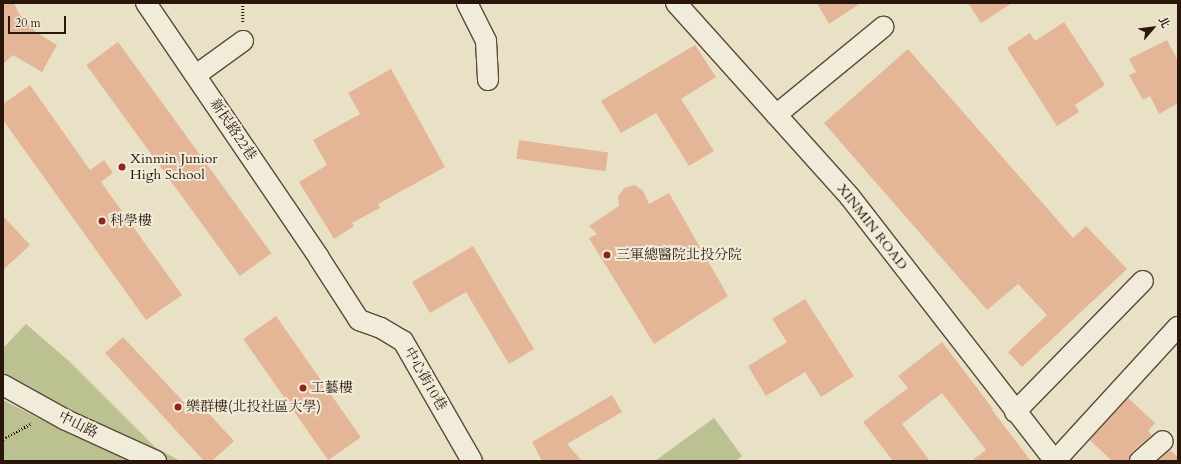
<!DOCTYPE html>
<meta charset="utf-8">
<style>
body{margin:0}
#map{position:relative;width:1181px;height:464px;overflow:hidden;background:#e9e1c6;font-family:Cardo,"Noto Serif TC",serif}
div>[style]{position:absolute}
.green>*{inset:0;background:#bcc191}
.building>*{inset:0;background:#e4b697;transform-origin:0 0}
.path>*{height:2.5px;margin-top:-1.25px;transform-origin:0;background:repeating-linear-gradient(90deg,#2b160b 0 1px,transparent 0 3px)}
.roads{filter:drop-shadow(1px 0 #5a493a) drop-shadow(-1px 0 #5a493a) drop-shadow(0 1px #5a493a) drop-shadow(0 -1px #5a493a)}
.minor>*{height:20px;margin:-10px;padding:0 10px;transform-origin:10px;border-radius:10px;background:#f1ecda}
.dots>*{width:11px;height:11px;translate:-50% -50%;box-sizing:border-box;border:2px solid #f1ecda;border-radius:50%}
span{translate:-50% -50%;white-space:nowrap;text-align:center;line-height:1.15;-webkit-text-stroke:4px #f1ecda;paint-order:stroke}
.street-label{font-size:14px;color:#2b160b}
.poi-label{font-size:14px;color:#2b160b}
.left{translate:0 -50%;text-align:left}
.frame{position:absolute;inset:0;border:4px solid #2b160b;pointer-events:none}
.north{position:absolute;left:1133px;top:8px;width:40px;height:40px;-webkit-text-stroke:3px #f1ecda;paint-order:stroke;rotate:62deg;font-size:11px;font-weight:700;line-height:16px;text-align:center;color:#2b160b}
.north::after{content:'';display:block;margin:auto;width:14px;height:18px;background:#2b160b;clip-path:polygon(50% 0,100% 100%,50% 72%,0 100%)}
.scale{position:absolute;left:8px;top:16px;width:58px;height:18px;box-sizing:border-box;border:2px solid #2b160b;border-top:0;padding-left:5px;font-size:12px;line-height:14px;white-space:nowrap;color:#2b160b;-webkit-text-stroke:3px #f1ecda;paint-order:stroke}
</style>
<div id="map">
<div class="green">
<div style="clip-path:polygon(26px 324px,70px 362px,155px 447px,180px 461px,156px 461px,3px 377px,3px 348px)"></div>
<div style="clip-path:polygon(3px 400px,58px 428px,139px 461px,3px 461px)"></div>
<div style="clip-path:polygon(714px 418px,742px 456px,736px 461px,655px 461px)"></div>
</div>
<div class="building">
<div style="clip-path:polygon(3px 3px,14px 3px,19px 14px,36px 32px,57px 45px,42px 72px,13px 55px,3px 64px)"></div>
<div style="clip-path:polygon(817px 3px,861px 3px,829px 24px)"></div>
<div style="clip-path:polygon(968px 3px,1012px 3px,981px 23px)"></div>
<div style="clip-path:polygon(1064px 22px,1105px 85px,1075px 105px,1079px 112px,1057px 126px,1007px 48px,1030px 33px,1035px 41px)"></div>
<div style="clip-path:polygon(1167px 40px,1178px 61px,1178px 103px,1159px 114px,1150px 96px,1143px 100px,1129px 75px,1136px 72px,1129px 59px)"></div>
<div style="left:118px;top:42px;width:261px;height:39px;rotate:54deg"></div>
<div style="clip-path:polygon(695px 45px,716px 77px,681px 99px,714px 151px,689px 166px,656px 113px,621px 133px,601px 101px)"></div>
<div style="clip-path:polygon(908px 49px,1073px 238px,1086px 226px,1127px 269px,1022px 367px,1008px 352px,1047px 315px,1018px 284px,987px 310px,824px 123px)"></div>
<div style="clip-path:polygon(391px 69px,445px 167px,378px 204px,380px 208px,352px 223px,354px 226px,334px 239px,299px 182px,327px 165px,313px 140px,360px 114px,348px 93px)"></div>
<div style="clip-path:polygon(30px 85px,90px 170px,104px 160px,113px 173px,101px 182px,182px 295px,146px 320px,3px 120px,3px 104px)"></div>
<div style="left:519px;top:140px;width:90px;height:19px;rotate:8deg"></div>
<div style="clip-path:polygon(635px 185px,643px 191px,649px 204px,669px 193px,728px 296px,654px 344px,589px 238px,597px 234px,589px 226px,619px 206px,618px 197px,624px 188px)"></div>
<div style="clip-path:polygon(3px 216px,30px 245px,3px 270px)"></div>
<div style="clip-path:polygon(473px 246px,534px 349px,509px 364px,466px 292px,430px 313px,412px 282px)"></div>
<div style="clip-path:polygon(805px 299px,854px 376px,821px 397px,805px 372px,766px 396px,748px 366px,787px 342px,772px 319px)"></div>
<div style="left:276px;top:316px;width:148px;height:40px;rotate:55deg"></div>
<div style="clip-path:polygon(123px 337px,193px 412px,201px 405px,234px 441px,212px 461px,204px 461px,105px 353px)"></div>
<div style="clip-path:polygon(942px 342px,993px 409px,992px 410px,1031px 461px,971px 461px,986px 450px,942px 393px,902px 424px,930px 461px,893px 461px,863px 422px,908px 388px,898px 376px)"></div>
<div style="clip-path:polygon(612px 395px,622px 412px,567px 444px,582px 461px,542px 461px,532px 442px)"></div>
<div style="clip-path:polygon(1128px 398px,1155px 423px,1148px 431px,1152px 435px,1132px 452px,1129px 461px,1112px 461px,1090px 440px)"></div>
<div style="clip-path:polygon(1170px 450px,1178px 457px,1178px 461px,1158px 461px)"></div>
</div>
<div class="path">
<div style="left:243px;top:3px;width:19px;rotate:90deg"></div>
<div style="left:3px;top:439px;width:33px;rotate:-29deg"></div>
</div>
<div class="roads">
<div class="minor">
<div style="left:146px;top:3px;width:308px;rotate:55.8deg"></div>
<div style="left:319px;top:258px;width:74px;rotate:57.2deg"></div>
<div style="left:359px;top:320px;width:23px;rotate:20deg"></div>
<div style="left:381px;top:328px;width:26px;rotate:31deg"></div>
<div style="left:403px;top:341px;width:138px;rotate:60.1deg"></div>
<div style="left:467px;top:3px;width:42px;rotate:63.4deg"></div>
<div style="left:486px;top:41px;width:39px;rotate:87deg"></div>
<div style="left:676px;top:3px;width:261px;rotate:48.1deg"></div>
<div style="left:850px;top:197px;width:334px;rotate:52.2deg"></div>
<div style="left:196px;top:75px;width:58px;rotate:-35.9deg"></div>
<div style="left:776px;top:115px;width:139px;rotate:-39.4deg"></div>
<div style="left:3px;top:385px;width:72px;rotate:29.1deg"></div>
<div style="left:66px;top:420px;width:99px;rotate:24.5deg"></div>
<div style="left:1015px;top:412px;width:183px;rotate:-45.7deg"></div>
<div style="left:1055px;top:461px;width:182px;rotate:-47.5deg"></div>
<div style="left:1140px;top:461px;width:30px;rotate:-41deg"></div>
</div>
</div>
<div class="dots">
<div style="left:122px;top:167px;background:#8f2418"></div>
<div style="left:102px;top:221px;background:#8f2418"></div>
<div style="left:607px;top:255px;background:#8f2418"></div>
<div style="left:303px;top:388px;background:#8f2418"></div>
<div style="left:178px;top:407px;background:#8f2418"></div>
</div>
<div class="street-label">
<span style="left:233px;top:130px;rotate:56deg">新民路22巷</span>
<span style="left:872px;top:227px;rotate:52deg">XINMIN ROAD</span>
<span style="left:425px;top:379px;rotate:60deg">中心街10巷</span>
<span style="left:78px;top:425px;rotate:26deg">中山路</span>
</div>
<div class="poi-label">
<span class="left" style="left:130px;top:167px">Xinmin Junior<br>High School</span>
<span class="left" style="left:110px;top:221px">科學樓</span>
<span class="left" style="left:616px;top:255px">三軍總醫院北投分院</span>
<span class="left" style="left:311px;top:388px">工藝樓</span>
<span class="left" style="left:186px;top:407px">樂群樓(北投社區大學)</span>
</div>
<div class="frame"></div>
<div class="north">北</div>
<div class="scale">20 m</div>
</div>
